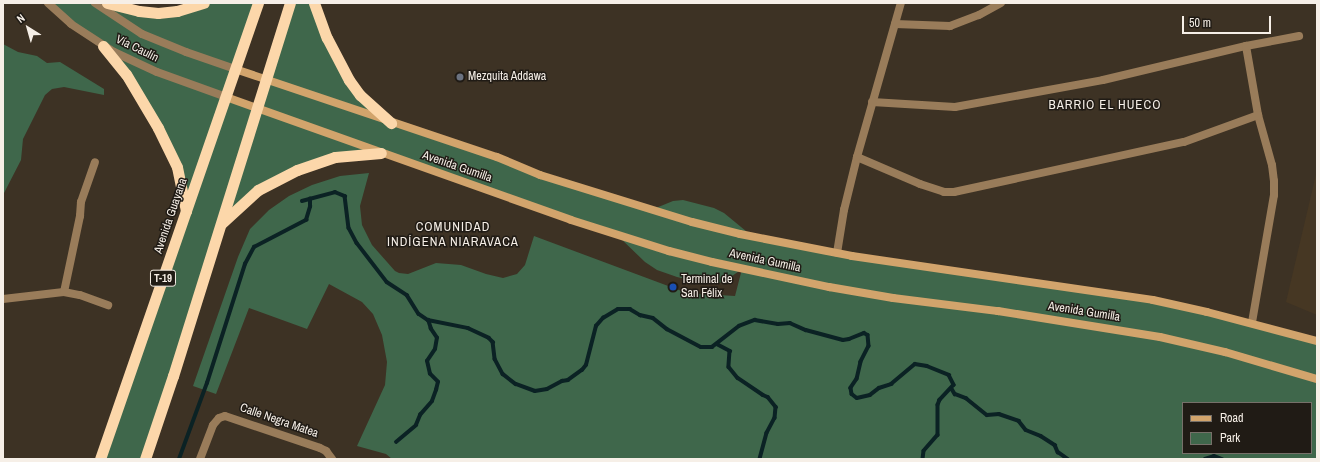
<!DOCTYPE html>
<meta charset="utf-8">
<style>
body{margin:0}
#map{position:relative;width:1320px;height:462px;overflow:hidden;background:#3d3224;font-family:"Archivo Narrow",sans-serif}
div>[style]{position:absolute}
.built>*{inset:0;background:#463723}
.green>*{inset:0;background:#3f674b}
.stream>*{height:3.5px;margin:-1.75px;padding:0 1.75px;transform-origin:1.75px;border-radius:1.75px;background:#0b2224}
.minor>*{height:8px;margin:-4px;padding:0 4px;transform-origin:4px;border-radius:4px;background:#997c5a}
.secondary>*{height:8px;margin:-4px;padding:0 4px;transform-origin:4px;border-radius:4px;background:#d2a46c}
.trunk>*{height:11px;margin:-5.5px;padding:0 5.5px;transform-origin:5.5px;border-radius:5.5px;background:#fcd7aa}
.dots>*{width:11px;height:11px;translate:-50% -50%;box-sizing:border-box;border:2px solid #201b15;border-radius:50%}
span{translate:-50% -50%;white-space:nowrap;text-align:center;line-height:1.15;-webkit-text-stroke:3px #201b15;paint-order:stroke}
.shield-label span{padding:1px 3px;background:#201b15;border:1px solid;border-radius:3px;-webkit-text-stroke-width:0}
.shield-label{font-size:11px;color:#f6efe7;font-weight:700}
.street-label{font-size:12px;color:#f6efe7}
.poi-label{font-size:12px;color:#f6efe7}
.left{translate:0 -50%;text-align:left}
.neighbourhood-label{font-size:13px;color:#f6efe7;letter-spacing:1px}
.frame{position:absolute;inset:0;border:4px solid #f6efe7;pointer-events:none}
.legend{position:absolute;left:1182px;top:402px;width:130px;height:52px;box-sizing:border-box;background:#201b15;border:1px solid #767069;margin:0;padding:5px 7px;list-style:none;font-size:12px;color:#f6efe7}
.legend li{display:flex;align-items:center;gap:8px;height:20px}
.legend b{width:20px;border:1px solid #767069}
.north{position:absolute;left:8px;top:8px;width:40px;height:40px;-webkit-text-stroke:3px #201b15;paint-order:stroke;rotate:323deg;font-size:11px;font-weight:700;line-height:16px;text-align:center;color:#f6efe7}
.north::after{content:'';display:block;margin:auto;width:14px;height:18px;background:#f6efe7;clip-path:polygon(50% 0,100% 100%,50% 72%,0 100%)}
.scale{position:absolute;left:1182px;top:16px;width:89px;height:18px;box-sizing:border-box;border:2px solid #f6efe7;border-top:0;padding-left:5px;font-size:12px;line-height:14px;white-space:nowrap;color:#f6efe7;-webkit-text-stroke:3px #201b15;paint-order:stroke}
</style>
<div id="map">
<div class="built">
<div style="clip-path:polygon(1317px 170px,1317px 315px,1286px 302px)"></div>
</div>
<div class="green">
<div style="clip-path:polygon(evenodd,48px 3px,107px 3px,139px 11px,204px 3px,258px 3px,226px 97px,256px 108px,290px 3px,314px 3px,338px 61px,391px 123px,651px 210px,673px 201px,683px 200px,714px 208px,724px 213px,752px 236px,808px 248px,1111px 293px,1317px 341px,1317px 459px,392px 459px,386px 454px,357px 446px,385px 385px,387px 362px,382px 335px,373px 314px,362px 302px,329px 284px,307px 329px,249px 308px,216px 394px,193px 386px,238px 257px,250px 229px,269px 210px,289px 196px,312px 185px,340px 176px,369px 173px,360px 206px,362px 225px,372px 245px,395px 271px,399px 273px,408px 274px,436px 263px,461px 265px,486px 274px,503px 278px,517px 274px,525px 265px,534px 236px,687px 293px,735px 296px,742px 269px,725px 281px,718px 283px,702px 283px,677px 277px,657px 270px,645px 262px,617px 235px,381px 153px,297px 170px,229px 215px,145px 459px,100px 459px,186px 213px,177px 167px,103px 46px,48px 3px,1183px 403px,1311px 403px,1311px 453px,1183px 453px,1183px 403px)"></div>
<div style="clip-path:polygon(3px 44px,18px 52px,37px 56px,47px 63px,60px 62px,104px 89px,104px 95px,64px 87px,52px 89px,45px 95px,23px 139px,21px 160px,3px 195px)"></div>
</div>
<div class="stream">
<div style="left:302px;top:201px;width:34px;rotate:-15deg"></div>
<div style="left:335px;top:192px;width:11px;rotate:22deg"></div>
<div style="left:345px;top:196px;width:32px;rotate:83deg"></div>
<div style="left:349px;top:228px;width:17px;rotate:62deg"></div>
<div style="left:357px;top:243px;width:49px;rotate:52.4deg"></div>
<div style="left:387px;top:282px;width:24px;rotate:33deg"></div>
<div style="left:407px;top:295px;width:22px;rotate:58deg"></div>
<div style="left:419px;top:314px;width:11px;rotate:34deg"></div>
<div style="left:428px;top:320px;width:41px;rotate:11.3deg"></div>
<div style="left:468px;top:328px;width:23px;rotate:25deg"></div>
<div style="left:489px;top:338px;width:6px;rotate:45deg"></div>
<div style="left:493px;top:342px;width:17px;rotate:83deg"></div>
<div style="left:495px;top:359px;width:17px;rotate:62deg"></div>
<div style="left:503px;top:374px;width:16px;rotate:38deg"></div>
<div style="left:516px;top:384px;width:20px;rotate:20deg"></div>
<div style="left:535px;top:391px;width:12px;rotate:-9deg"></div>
<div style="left:547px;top:389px;width:17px;rotate:-28deg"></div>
<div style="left:562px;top:381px;width:6px;rotate:-9deg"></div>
<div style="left:568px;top:380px;width:17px;rotate:-36deg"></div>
<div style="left:582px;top:370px;width:6px;rotate:-51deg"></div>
<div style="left:586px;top:365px;width:40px;rotate:-75.6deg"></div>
<div style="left:596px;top:326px;width:11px;rotate:-49deg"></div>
<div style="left:603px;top:318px;width:17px;rotate:-31deg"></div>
<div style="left:618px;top:309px;width:12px"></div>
<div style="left:630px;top:309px;width:12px;rotate:31deg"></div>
<div style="left:640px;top:315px;width:13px;rotate:13deg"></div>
<div style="left:653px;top:318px;width:18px;rotate:38deg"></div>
<div style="left:667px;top:329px;width:38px;rotate:28deg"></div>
<div style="left:701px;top:347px;width:11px"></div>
<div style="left:712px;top:347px;width:34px;rotate:-38deg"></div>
<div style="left:739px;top:326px;width:17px;rotate:-21deg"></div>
<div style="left:755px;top:320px;width:23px;rotate:10deg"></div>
<div style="left:778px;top:324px;width:12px;rotate:-5deg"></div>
<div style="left:790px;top:323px;width:17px;rotate:24deg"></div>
<div style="left:806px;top:330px;width:38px;rotate:15deg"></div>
<div style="left:843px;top:340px;width:6px;rotate:-9deg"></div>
<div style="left:849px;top:339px;width:16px;rotate:-22deg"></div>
<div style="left:864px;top:333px;width:4px;rotate:27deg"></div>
<div style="left:868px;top:335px;width:11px;rotate:85deg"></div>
<div style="left:869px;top:346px;width:18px;rotate:117deg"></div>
<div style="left:861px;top:362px;width:17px;rotate:103deg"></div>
<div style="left:857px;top:379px;width:11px;rotate:124deg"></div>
<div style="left:851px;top:388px;width:6px;rotate:81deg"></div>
<div style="left:852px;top:394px;width:6px;rotate:39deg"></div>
<div style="left:857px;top:398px;width:13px;rotate:-13deg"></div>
<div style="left:870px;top:395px;width:11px;rotate:-38deg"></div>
<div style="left:879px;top:388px;width:13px;rotate:-18deg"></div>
<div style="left:891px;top:384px;width:31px;rotate:-40deg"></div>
<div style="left:915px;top:364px;width:12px;rotate:9deg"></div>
<div style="left:927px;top:366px;width:24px;rotate:22deg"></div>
<div style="left:949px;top:375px;width:11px;rotate:63deg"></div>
<div style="left:954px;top:385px;width:21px;rotate:133deg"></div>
<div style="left:940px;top:400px;width:5px;rotate:112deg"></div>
<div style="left:938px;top:405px;width:30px;rotate:90deg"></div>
<div style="left:938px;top:435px;width:21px;rotate:131deg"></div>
<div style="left:924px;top:451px;width:8px;rotate:97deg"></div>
<div style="left:717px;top:344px;width:15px;rotate:28deg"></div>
<div style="left:730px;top:351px;width:16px;rotate:94deg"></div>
<div style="left:729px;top:367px;width:14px;rotate:51deg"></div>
<div style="left:738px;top:378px;width:30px;rotate:34deg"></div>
<div style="left:763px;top:395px;width:5px;rotate:22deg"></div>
<div style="left:768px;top:397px;width:13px;rotate:51deg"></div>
<div style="left:776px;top:407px;width:11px;rotate:95deg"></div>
<div style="left:775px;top:418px;width:17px;rotate:118deg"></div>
<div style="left:767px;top:433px;width:27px;rotate:105deg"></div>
<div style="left:952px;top:389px;width:6px;rotate:59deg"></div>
<div style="left:955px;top:394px;width:12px;rotate:20deg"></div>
<div style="left:966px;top:398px;width:27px;rotate:39deg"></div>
<div style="left:987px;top:415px;width:12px;rotate:-5deg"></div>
<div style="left:999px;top:414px;width:21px;rotate:19deg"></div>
<div style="left:1019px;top:421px;width:11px;rotate:52deg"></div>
<div style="left:1026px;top:430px;width:16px;rotate:22deg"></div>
<div style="left:1041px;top:436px;width:17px;rotate:33deg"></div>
<div style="left:1055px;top:445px;width:8px;rotate:67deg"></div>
<div style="left:1058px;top:452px;width:12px;rotate:35deg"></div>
<div style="left:396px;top:442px;width:26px;rotate:-40deg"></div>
<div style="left:416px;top:425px;width:11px;rotate:-68deg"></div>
<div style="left:420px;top:415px;width:18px;rotate:-49deg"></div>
<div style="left:432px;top:401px;width:12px;rotate:-70deg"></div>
<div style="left:436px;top:390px;width:8px;rotate:-76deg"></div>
<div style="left:438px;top:382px;width:11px;rotate:-135deg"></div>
<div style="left:430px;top:374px;width:13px;rotate:-103deg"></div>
<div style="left:427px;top:361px;width:14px;rotate:-56deg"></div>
<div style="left:435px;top:349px;width:11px;rotate:-80deg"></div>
<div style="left:437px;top:338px;width:11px;rotate:-124deg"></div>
<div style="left:431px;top:329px;width:9px;rotate:-108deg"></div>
<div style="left:179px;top:459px;width:81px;rotate:-69.8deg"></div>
<div style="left:207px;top:383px;width:125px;rotate:-72.3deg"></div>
<div style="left:245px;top:264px;width:19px;rotate:-62deg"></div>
<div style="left:254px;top:247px;width:59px;rotate:-27.4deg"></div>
<div style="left:306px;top:220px;width:14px;rotate:-73deg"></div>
<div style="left:310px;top:207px;width:8px;rotate:-90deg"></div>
<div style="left:1205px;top:459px;width:9px;rotate:-18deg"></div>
<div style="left:1214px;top:456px;width:9px;rotate:21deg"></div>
</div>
<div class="minor">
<div style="left:48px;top:3px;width:31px;rotate:42deg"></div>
<div style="left:71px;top:24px;width:51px;rotate:33.1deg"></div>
<div style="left:114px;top:52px;width:47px;rotate:24.9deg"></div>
<div style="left:157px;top:72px;width:73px;rotate:19.9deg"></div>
<div style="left:95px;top:3px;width:56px;rotate:33.4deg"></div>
<div style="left:142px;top:34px;width:48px;rotate:22.2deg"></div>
<div style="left:186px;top:52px;width:52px;rotate:19.1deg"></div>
<div style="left:895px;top:24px;width:55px;rotate:2.1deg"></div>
<div style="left:950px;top:26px;width:31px;rotate:-21deg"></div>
<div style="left:979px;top:15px;width:25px;rotate:-29deg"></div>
<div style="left:1246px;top:46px;width:70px;rotate:80.1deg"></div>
<div style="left:1258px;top:115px;width:52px;rotate:74.4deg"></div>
<div style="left:1272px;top:165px;width:16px;rotate:83deg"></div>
<div style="left:1274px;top:181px;width:14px;rotate:90deg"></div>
<div style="left:1274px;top:195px;width:130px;rotate:99.8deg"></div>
<div style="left:872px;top:102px;width:83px;rotate:3.4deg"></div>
<div style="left:955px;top:107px;width:150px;rotate:-10.3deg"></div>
<div style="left:1103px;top:80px;width:147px;rotate:-13.4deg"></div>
<div style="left:1246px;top:46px;width:54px;rotate:-10.7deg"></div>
<div style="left:857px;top:157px;width:69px;rotate:23.2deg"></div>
<div style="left:920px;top:184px;width:25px;rotate:18deg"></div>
<div style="left:944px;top:192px;width:10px"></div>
<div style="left:954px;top:192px;width:235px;rotate:-12.3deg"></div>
<div style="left:1184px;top:142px;width:79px;rotate:-20deg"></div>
<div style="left:837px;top:253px;width:44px;rotate:-80.8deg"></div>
<div style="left:844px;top:210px;width:55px;rotate:-76.2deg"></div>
<div style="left:857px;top:157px;width:160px;rotate:-74.1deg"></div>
<div style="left:64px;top:292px;width:78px;rotate:-78.1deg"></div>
<div style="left:80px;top:216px;width:14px;rotate:-86deg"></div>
<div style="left:81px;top:202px;width:42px;rotate:-70.7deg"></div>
<div style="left:3px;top:299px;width:61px;rotate:-6.5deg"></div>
<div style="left:64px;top:292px;width:16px;rotate:11deg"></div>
<div style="left:80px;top:295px;width:30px;rotate:20deg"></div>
<div style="left:200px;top:459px;width:36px;rotate:-69deg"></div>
<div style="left:213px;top:425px;width:9px;rotate:-49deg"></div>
<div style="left:219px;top:418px;width:6px;rotate:-18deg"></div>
<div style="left:225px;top:416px;width:100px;rotate:18.6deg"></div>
<div style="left:320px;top:448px;width:7px;rotate:27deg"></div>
<div style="left:326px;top:451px;width:10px;rotate:53deg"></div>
</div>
<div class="secondary">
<div style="left:235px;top:69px;width:276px;rotate:18.6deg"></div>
<div style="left:497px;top:157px;width:47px;rotate:22.7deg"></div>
<div style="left:540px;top:175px;width:159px;rotate:17.2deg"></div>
<div style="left:692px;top:222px;width:49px;rotate:14deg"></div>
<div style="left:740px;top:234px;width:114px;rotate:11.1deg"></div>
<div style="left:852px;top:256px;width:304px;rotate:8.3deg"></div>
<div style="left:1153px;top:300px;width:55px;rotate:12.5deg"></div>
<div style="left:1207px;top:312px;width:114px;rotate:14.8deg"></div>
<div style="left:226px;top:97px;width:366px;rotate:19.6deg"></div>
<div style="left:571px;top:220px;width:103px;rotate:17.6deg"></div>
<div style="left:669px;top:251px;width:44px;rotate:14.3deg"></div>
<div style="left:712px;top:262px;width:120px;rotate:12.1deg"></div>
<div style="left:829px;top:287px;width:65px;rotate:9.8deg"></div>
<div style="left:893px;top:298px;width:106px;rotate:7.1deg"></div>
<div style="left:998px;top:311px;width:164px;rotate:9.1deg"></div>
<div style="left:1160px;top:337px;width:67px;rotate:13deg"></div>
<div style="left:1225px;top:352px;width:96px;rotate:16.4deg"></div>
</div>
<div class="trunk">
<div style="left:107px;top:3px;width:33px;rotate:14deg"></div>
<div style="left:139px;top:11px;width:19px;rotate:6deg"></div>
<div style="left:158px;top:13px;width:19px;rotate:-6deg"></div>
<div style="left:177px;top:11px;width:28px;rotate:-17deg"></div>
<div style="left:314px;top:3px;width:37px;rotate:70deg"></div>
<div style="left:327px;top:38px;width:47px;rotate:62.4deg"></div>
<div style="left:349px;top:80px;width:19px;rotate:54deg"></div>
<div style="left:360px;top:95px;width:42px;rotate:42.1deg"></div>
<div style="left:103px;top:46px;width:36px;rotate:51deg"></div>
<div style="left:126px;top:74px;width:63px;rotate:59.3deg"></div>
<div style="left:158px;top:128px;width:43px;rotate:64deg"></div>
<div style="left:177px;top:167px;width:45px;rotate:78.4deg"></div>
<div style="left:222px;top:223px;width:49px;rotate:-42.5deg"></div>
<div style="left:258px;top:190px;width:44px;rotate:-27.1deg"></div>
<div style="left:297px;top:170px;width:40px;rotate:-18.9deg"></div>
<div style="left:335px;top:157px;width:46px;rotate:-5deg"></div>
<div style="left:100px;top:459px;width:483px;rotate:-70.9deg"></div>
<div style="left:145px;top:459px;width:88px;rotate:-71.4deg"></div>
<div style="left:173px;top:376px;width:391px;rotate:-72.6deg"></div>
</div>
<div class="dots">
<div style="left:460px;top:77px;background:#6b7280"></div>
<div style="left:673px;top:287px;background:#1a4fb4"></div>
</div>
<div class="shield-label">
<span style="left:163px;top:278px">T-19</span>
</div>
<div class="street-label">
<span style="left:137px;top:49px;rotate:26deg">Vía Caulín</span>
<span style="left:457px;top:167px;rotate:19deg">Avenida Gumilla</span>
<span style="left:171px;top:216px;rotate:-71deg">Avenida Guayana</span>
<span style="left:765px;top:261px;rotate:12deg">Avenida Gumilla</span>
<span style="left:1084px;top:312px;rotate:9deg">Avenida Gumilla</span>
<span style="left:279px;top:421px;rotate:19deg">Calle Negra Matea</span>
</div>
<div class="poi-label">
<span class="left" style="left:468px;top:77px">Mezquita Addawa</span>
<span class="left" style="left:681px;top:287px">Terminal de<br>San Félix</span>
</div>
<div class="neighbourhood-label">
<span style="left:1105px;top:105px">BARRIO EL HUECO</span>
<span style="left:453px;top:235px">COMUNIDAD<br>INDÍGENA NIARAVACA</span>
</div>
<div class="frame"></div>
<ul class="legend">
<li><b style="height:5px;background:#d2a46c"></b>Road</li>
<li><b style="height:11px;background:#3f674b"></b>Park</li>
</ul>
<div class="north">N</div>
<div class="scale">50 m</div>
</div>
